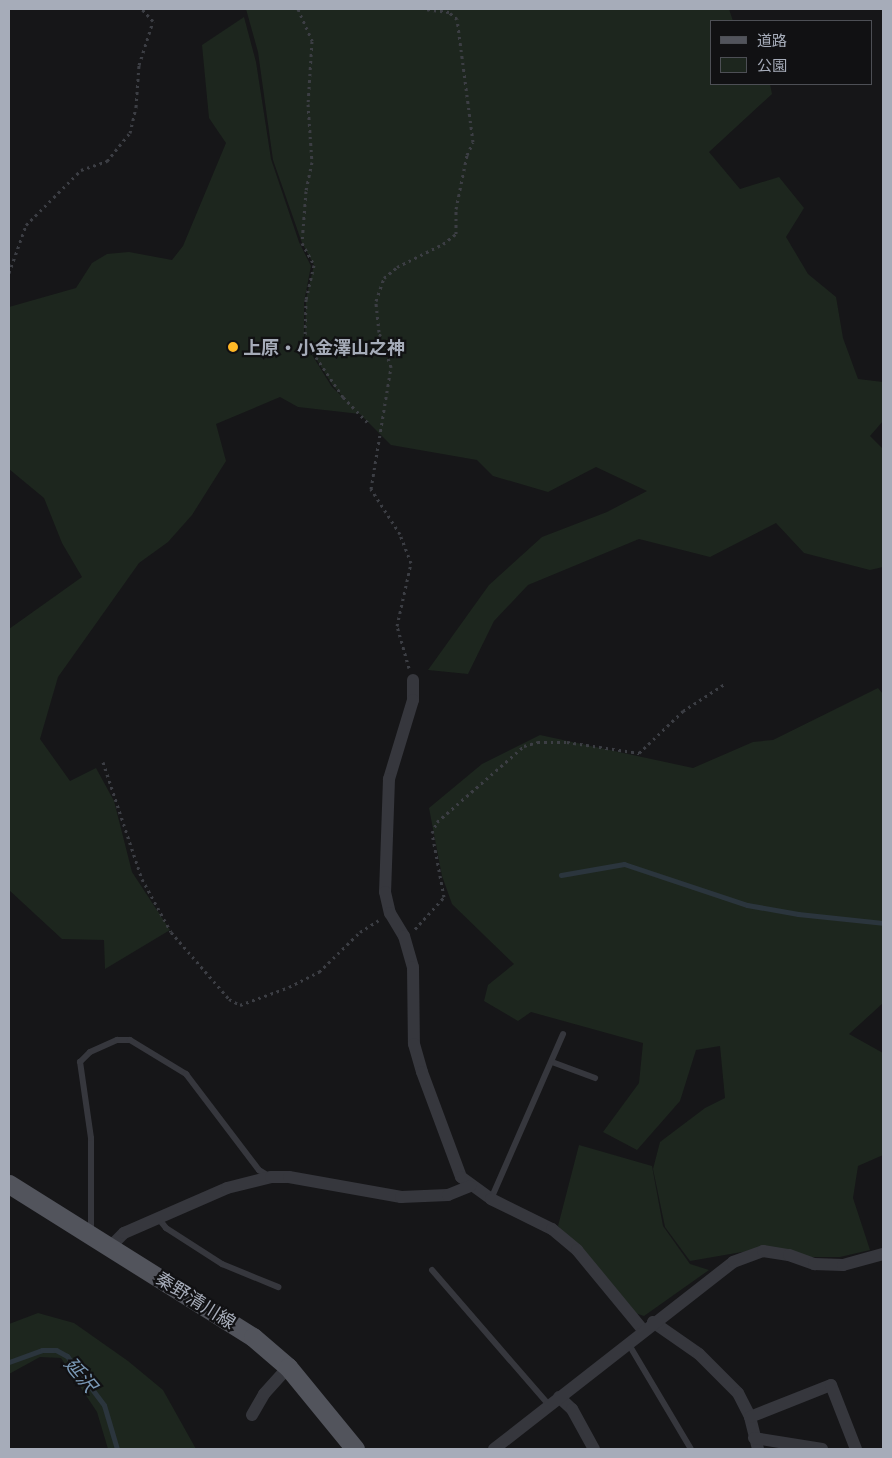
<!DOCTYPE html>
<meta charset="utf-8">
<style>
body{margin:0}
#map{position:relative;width:892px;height:1458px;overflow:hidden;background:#161618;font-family:Ubuntu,"Noto Sans JP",sans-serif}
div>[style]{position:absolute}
.green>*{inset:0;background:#1d261e}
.stream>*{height:5px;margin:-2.5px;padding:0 2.5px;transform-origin:2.5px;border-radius:2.5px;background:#2b353d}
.path>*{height:3px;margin-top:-1.5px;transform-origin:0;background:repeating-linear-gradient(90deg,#3c3e44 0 2.5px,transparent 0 6.5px)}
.service>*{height:6px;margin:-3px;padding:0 3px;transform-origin:3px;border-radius:3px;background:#36373d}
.minor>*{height:12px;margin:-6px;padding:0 6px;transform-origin:6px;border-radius:6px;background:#36373d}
.primary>*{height:19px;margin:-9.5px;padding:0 9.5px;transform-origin:9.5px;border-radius:9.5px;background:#52545c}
.dots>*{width:14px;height:14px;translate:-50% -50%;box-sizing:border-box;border:2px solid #111113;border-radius:50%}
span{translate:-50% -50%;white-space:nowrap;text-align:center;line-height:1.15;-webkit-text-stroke:4.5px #111113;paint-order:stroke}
.poi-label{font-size:18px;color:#a6acb9;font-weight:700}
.left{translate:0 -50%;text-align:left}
.street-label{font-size:18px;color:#a6acb9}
.water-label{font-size:19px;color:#7b9ab7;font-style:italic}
.frame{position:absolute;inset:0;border:10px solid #a6acb9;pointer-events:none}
.legend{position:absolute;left:710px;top:20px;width:162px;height:65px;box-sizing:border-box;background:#111113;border:1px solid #4d4f55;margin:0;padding:6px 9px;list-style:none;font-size:15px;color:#a6acb9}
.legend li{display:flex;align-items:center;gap:10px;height:25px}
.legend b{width:25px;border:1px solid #4d4f55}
</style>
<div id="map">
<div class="green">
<div style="clip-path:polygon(246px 9px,729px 9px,733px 21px,711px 21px,711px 84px,770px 84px,772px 94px,709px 152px,740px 189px,779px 177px,804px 208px,786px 237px,808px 274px,836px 297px,843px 338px,858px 379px,883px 382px,883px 421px,870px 436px,883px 449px,883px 567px,870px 570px,804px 553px,776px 523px,710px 557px,639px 539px,528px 585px,494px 621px,468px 674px,428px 670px,489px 585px,542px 537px,607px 512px,647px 491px,596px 467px,548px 492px,493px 476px,477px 460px,391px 445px,360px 414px,298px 407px,280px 397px,216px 424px,226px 461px,192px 515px,168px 542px,139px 563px,58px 677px,40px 739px,70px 781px,96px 768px,114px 801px,132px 872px,170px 930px,105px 969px,104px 940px,62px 939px,9px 890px,9px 629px,82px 577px,62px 543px,44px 498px,9px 469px,9px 307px,76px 288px,92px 263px,107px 254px,129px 252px,172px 260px,183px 246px,226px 143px,209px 118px,202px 45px,244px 17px,256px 62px,271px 159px,299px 242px,311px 266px,304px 302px,304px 342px,332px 387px,347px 401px,333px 386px,305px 341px,306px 299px,314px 265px,302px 243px,273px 160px,258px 52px)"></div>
<div style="clip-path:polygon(878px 688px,883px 694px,883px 1003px,849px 1034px,883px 1053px,883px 1155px,858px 1166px,853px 1198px,870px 1250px,840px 1257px,811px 1257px,787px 1250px,742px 1252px,690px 1261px,665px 1227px,653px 1169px,660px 1142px,705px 1108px,725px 1098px,720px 1046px,696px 1050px,680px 1101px,637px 1150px,603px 1132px,639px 1083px,643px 1043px,531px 1012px,518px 1021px,484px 1001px,488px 985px,514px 964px,452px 904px,442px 876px,429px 808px,482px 764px,540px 735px,693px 768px,753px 742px,773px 740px)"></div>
<div style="clip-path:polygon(579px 1145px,652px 1166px,663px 1226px,690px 1264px,709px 1270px,644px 1316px,635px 1313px,558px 1226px)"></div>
<div style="clip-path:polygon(38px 1313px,74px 1323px,128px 1361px,163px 1390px,196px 1449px,108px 1449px,97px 1412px,61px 1358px,40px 1357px,9px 1374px,9px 1324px)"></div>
</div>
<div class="stream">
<div style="left:561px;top:875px;width:64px;rotate:-9.9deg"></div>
<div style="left:624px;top:864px;width:130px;rotate:18.4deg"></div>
<div style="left:747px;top:905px;width:52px;rotate:10deg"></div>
<div style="left:798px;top:914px;width:85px;rotate:6deg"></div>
<div style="left:9px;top:1362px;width:35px;rotate:-20deg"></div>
<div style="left:42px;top:1350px;width:14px"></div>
<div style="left:56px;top:1350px;width:13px;rotate:29deg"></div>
<div style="left:67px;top:1356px;width:61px;rotate:52.9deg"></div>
<div style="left:104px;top:1405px;width:46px;rotate:73.5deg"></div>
</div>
<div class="path">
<div style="left:298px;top:9px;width:35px;rotate:66deg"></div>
<div style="left:312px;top:41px;width:63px;rotate:93.6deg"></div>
<div style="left:308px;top:104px;width:58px;rotate:86.1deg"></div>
<div style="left:312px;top:162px;width:30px;rotate:102deg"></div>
<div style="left:306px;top:191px;width:52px;rotate:94.4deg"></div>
<div style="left:302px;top:243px;width:25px;rotate:61deg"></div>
<div style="left:314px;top:265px;width:35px;rotate:103deg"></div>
<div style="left:306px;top:299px;width:42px;rotate:91.4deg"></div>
<div style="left:305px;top:341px;width:68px;rotate:55.8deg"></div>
<div style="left:343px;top:397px;width:37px;rotate:46deg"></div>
<div style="left:9px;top:273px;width:51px;rotate:-70.5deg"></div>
<div style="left:26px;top:225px;width:78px;rotate:-45deg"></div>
<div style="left:81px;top:170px;width:28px;rotate:-19deg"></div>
<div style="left:107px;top:161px;width:36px;rotate:-51deg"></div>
<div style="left:130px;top:133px;width:27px;rotate:-77deg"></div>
<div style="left:136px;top:107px;width:42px;rotate:-85.9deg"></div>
<div style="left:139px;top:65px;width:46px;rotate:-72.3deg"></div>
<div style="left:153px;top:21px;width:16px;rotate:-133deg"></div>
<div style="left:409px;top:668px;width:44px;rotate:-105.9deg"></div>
<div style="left:397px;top:626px;width:65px;rotate:-77.5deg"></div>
<div style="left:411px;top:563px;width:31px;rotate:-111deg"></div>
<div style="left:400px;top:534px;width:54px;rotate:-122.8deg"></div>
<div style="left:371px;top:489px;width:124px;rotate:-80.7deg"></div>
<div style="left:391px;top:367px;width:37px;rotate:-109deg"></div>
<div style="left:379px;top:332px;width:31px;rotate:-96deg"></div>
<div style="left:376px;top:301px;width:24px;rotate:-71deg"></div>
<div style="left:384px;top:278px;width:17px;rotate:-40deg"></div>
<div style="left:397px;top:267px;width:51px;rotate:-26.6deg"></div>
<div style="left:443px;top:244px;width:16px;rotate:-38deg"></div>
<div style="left:456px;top:234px;width:25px;rotate:-90deg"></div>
<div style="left:456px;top:209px;width:55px;rotate:-78.5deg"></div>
<div style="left:467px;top:155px;width:14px;rotate:-65deg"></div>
<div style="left:473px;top:142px;width:124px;rotate:-97.4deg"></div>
<div style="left:457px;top:19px;width:11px;rotate:-139deg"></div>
<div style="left:449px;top:12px;width:23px;rotate:-173deg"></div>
<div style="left:103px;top:762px;width:123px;rotate:71.6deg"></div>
<div style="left:142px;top:879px;width:60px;rotate:61.3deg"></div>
<div style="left:171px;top:932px;width:89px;rotate:49.1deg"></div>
<div style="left:229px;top:999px;width:13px;rotate:29deg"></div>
<div style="left:240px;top:1005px;width:52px;rotate:-20.2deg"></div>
<div style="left:289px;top:987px;width:34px;rotate:-27deg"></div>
<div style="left:319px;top:972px;width:57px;rotate:-44.3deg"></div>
<div style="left:360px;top:932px;width:22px;rotate:-32deg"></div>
<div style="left:415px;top:929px;width:43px;rotate:-47.8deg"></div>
<div style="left:444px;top:897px;width:65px;rotate:-100.6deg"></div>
<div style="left:432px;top:833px;width:12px;rotate:-66deg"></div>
<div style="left:437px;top:822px;width:116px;rotate:-41.1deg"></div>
<div style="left:524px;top:746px;width:15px;rotate:-16deg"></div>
<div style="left:538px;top:742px;width:29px"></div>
<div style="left:567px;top:742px;width:73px;rotate:8.7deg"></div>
<div style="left:639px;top:753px;width:61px;rotate:-43.7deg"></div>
<div style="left:683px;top:711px;width:51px;rotate:-33.1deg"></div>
</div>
<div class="service">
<div style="left:552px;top:1062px;width:46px;rotate:20.4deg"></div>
<div style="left:491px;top:1199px;width:180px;rotate:-66.4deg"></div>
<div style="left:158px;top:1218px;width:13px;rotate:51deg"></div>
<div style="left:166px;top:1228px;width:67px;rotate:32.7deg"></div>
<div style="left:222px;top:1264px;width:61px;rotate:22.3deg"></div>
<div style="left:91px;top:1232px;width:94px;rotate:-90deg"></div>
<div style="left:91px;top:1138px;width:77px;rotate:-98.2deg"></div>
<div style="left:80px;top:1062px;width:14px;rotate:-45deg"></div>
<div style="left:90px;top:1052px;width:30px;rotate:-24deg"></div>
<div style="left:117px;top:1040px;width:13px"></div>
<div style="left:130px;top:1040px;width:66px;rotate:31.3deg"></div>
<div style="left:186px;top:1074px;width:121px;rotate:52.8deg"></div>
<div style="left:259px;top:1170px;width:13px;rotate:32deg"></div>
<div style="left:432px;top:1270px;width:179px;rotate:49.1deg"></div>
<div style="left:628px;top:1343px;width:123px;rotate:59.3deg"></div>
</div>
<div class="minor">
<div style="left:413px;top:680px;width:20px;rotate:90deg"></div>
<div style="left:413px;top:700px;width:83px;rotate:106.9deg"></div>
<div style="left:389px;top:779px;width:113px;rotate:92deg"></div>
<div style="left:385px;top:892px;width:22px;rotate:77deg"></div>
<div style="left:390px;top:913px;width:27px;rotate:59deg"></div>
<div style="left:404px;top:936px;width:32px;rotate:74deg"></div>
<div style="left:413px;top:967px;width:77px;rotate:89.3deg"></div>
<div style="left:414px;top:1044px;width:29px;rotate:74deg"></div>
<div style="left:422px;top:1072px;width:112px;rotate:69.6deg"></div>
<div style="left:461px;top:1177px;width:37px;rotate:36deg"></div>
<div style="left:491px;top:1199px;width:68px;rotate:26.2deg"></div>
<div style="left:552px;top:1229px;width:33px;rotate:40deg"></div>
<div style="left:577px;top:1250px;width:104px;rotate:50.5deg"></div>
<div style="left:110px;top:1247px;width:20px;rotate:-45deg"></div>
<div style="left:124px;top:1233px;width:112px;rotate:-23.6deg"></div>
<div style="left:227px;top:1188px;width:45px;rotate:-14deg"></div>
<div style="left:271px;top:1177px;width:18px"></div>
<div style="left:289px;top:1177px;width:114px;rotate:10.1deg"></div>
<div style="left:401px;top:1197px;width:47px;rotate:-2.4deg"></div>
<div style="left:448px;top:1195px;width:24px;rotate:-22deg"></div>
<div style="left:653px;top:1322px;width:56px;rotate:34.8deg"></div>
<div style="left:699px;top:1354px;width:55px;rotate:45deg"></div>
<div style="left:738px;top:1393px;width:27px;rotate:63deg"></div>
<div style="left:750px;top:1417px;width:33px;rotate:76deg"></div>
<div style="left:559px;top:1397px;width:18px;rotate:43deg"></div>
<div style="left:572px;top:1409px;width:46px;rotate:61.2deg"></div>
<div style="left:252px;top:1415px;width:24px;rotate:-60deg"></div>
<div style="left:264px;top:1394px;width:36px;rotate:-48deg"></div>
<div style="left:750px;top:1417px;width:87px;rotate:-21.6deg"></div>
<div style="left:831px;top:1385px;width:69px;rotate:68.7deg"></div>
<div style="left:754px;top:1438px;width:69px;rotate:9.2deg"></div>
<div style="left:494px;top:1449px;width:303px;rotate:-38deg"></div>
<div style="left:733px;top:1262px;width:32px;rotate:-20deg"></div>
<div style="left:763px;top:1251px;width:26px;rotate:9deg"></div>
<div style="left:789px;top:1255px;width:27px;rotate:20deg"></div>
<div style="left:814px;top:1264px;width:29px;rotate:2deg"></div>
<div style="left:843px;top:1265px;width:41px;rotate:-15.4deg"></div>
</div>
<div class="primary">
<div style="left:9px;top:1184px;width:288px;rotate:32.1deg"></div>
<div style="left:253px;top:1337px;width:46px;rotate:40.6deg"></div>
<div style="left:288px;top:1367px;width:106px;rotate:50.7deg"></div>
</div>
<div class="dots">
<div style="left:233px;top:347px;background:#ffb726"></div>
</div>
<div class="poi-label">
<span class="left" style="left:243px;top:347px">上原・小金澤山之神</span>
</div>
<div class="street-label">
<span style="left:196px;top:1300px;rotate:32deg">秦野清川線</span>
</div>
<div class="water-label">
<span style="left:80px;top:1375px;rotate:50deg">延沢</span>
</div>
<div class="frame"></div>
<ul class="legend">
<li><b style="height:6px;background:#52545c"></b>道路</li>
<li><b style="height:14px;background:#1d261e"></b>公園</li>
</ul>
</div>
